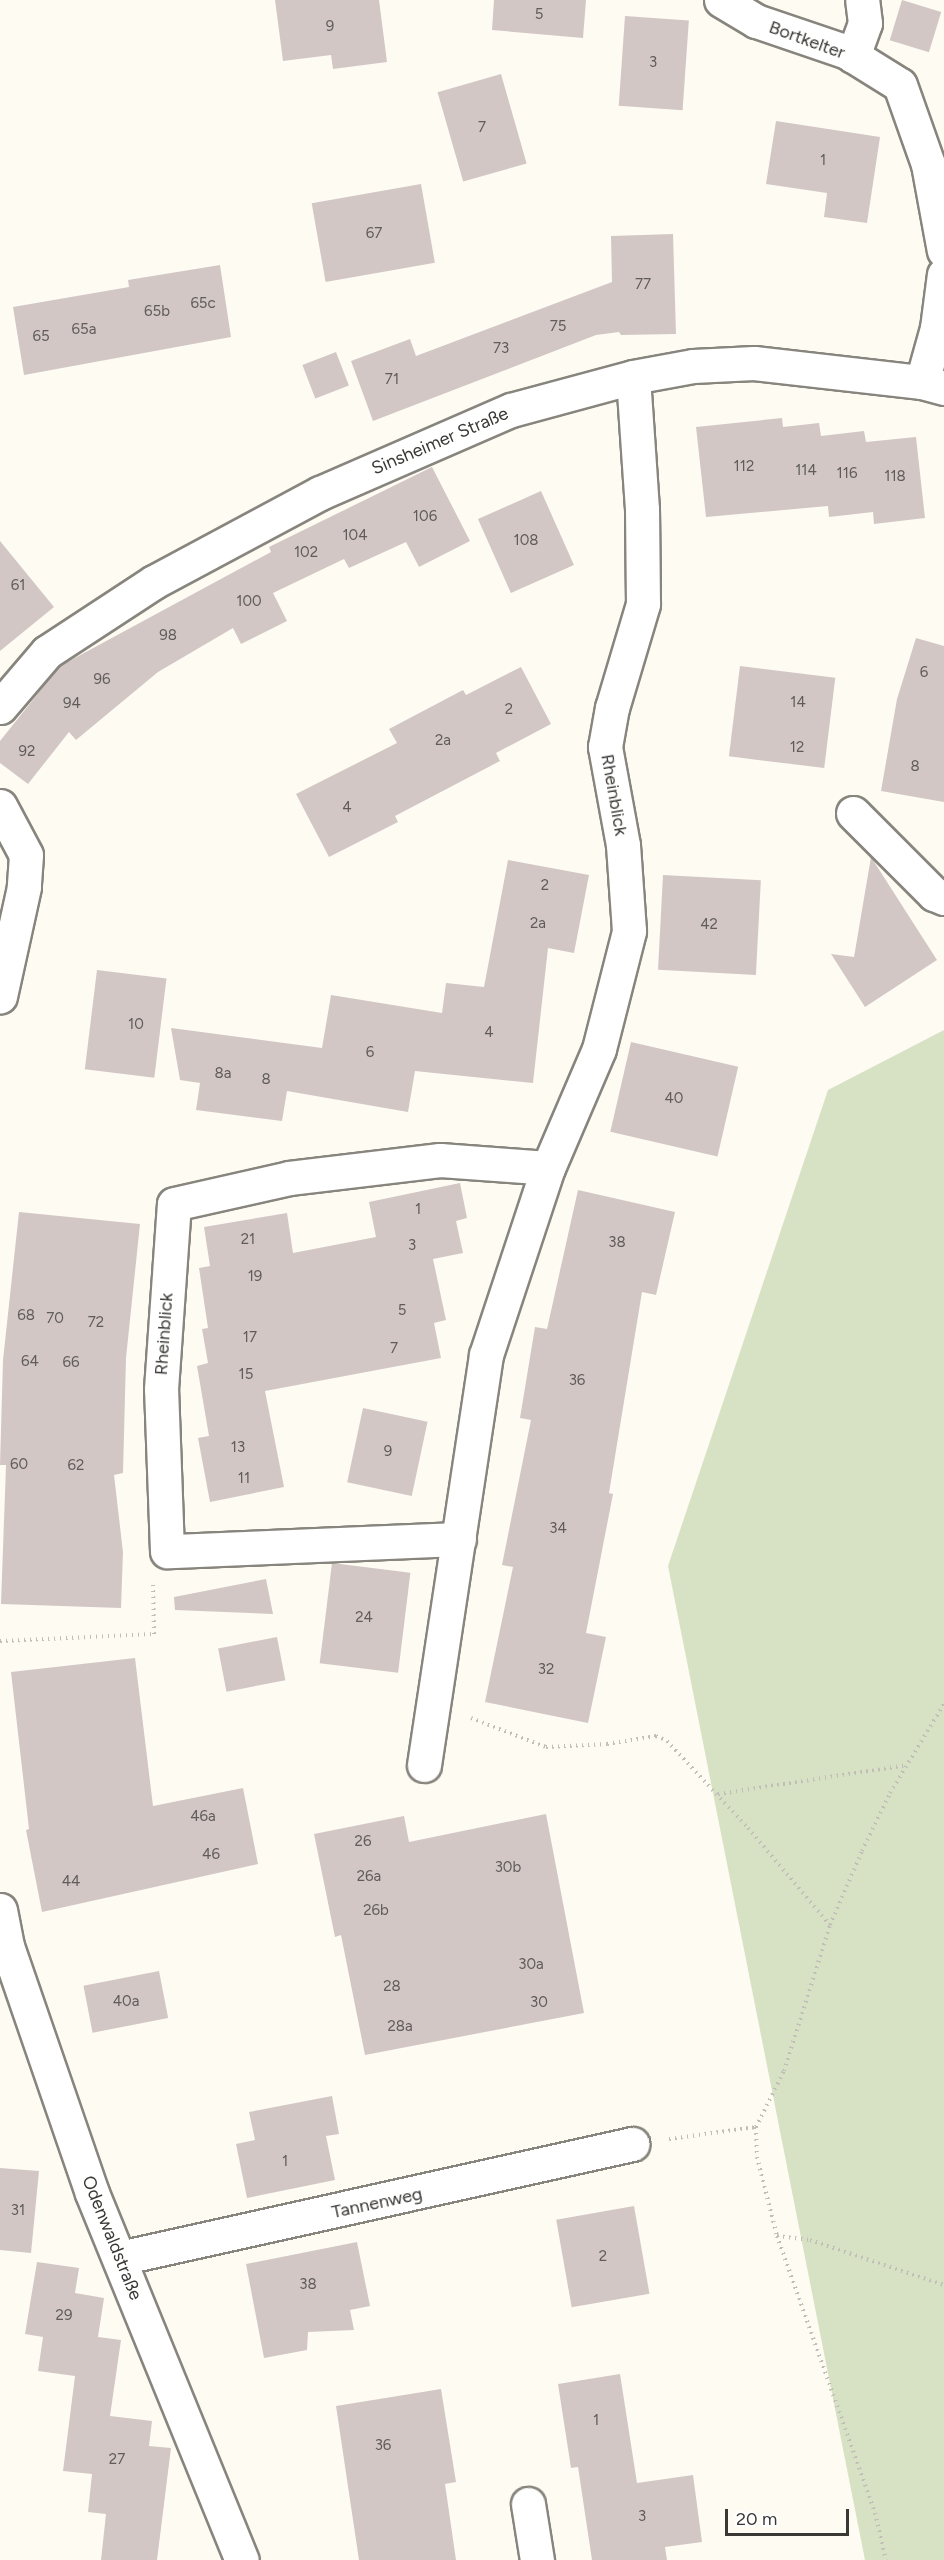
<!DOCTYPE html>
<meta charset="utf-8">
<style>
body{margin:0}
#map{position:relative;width:944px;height:2560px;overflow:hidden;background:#fefbf3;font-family:Figtree,sans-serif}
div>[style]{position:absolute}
.green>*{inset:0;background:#d7e2c4}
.building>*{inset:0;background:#d2c7c5;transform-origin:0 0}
.path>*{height:4px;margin-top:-2px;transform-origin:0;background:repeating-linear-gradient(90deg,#c1beb8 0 1.5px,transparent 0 6px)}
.roads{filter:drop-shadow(2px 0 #87857d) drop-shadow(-2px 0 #87857d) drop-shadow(0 2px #87857d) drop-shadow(0 -2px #87857d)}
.minor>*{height:33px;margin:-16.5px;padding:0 16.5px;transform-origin:16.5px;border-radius:16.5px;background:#fff}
span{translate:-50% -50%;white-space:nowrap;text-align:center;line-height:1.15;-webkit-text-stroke:4.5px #fff;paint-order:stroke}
.number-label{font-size:15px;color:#5f5c59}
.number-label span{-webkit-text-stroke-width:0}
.street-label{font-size:18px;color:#393835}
.scale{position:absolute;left:725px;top:2509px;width:124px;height:27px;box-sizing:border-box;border:3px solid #393835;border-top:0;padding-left:8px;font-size:18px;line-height:21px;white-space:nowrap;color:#393835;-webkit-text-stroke:4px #fff;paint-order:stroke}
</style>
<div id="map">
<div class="green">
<div style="clip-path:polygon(944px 1030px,944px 2560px,865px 2560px,668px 1566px,828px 1090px)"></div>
</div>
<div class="building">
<div style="clip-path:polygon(275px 0,379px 0,387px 62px,333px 69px,331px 55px,283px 61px)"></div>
<div style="clip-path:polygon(494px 0,586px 0,583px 38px,492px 30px)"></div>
<div style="left:902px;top:0;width:41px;height:42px;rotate:17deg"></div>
<div style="left:625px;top:16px;width:64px;height:90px;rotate:4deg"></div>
<div style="left:501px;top:74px;width:93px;height:66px;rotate:74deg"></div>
<div style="clip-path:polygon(776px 121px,880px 137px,867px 223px,824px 217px,827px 193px,766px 184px)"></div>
<div style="left:421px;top:184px;width:80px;height:111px;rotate:80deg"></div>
<div style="clip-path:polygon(673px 234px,676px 334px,621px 335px,619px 332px,596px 335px,373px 421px,351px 361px,410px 339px,416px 356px,612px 282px,611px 236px)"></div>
<div style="clip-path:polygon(220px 265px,231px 337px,24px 375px,13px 307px,129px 287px,128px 280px)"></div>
<div style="left:336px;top:352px;width:36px;height:36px;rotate:69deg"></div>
<div style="clip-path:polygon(782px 418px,783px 427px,819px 423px,821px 436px,864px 431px,866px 442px,916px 437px,925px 518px,874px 524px,873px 512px,829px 517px,828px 506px,706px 517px,696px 427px)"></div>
<div style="clip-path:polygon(432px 467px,470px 541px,419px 567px,406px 542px,349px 568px,344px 559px,273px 593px,287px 621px,241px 644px,233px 628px,158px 672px,76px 740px,69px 732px,28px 784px,0 763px,0 741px,60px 666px,271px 552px,269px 547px)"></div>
<div style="left:541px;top:491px;width:81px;height:69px;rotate:66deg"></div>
<div style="clip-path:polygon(0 541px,54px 607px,0 651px)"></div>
<div style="clip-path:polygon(916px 638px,944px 646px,944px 802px,881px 791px,897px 699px)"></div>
<div style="left:740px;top:666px;width:96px;height:91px;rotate:7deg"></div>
<div style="clip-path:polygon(521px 667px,551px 724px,496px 753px,500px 761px,395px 816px,398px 822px,329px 857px,296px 794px,397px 743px,389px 729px,463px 690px,466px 695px)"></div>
<div style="clip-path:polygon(871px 857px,937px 960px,865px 1007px,831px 954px,854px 957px)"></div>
<div style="clip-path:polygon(508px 860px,589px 875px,574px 953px,548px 948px,533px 1083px,415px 1071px,408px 1112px,287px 1091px,282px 1121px,196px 1110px,200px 1083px,180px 1080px,171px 1028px,322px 1048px,331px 995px,442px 1013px,446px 983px,484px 987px)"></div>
<div style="left:663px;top:875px;width:98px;height:95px;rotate:3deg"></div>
<div style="left:97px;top:970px;width:70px;height:100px;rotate:7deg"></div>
<div style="left:631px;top:1042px;width:110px;height:92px;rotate:13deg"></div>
<div style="clip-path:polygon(460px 1183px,467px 1218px,456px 1221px,463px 1253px,433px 1259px,446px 1320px,434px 1323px,441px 1358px,265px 1391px,284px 1487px,210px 1502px,198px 1438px,209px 1436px,197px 1366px,208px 1363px,202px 1329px,208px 1328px,199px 1268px,210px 1266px,204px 1227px,287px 1213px,293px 1253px,376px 1237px,369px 1202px)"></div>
<div style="clip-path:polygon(578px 1190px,675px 1212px,656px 1295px,642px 1292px,609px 1493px,613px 1494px,586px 1633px,606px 1637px,588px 1723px,485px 1702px,513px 1567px,502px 1565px,531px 1420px,520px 1418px,535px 1327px,547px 1329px)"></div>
<div style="clip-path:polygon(19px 1212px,140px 1224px,126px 1358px,123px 1473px,114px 1475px,123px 1552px,121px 1608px,1px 1604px,6px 1465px,0 1465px,3px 1360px)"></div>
<div style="left:363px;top:1408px;width:66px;height:76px;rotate:12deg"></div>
<div style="left:332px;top:1563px;width:79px;height:101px;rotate:7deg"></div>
<div style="clip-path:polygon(266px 1579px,273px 1614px,175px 1610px,174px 1597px)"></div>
<div style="left:277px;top:1637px;width:44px;height:60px;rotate:79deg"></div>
<div style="clip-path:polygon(135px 1658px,153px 1806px,243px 1788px,258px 1864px,42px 1912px,26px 1830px,29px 1829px,11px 1672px)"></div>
<div style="clip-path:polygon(546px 1814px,584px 2013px,365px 2055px,341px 1935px,335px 1937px,314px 1834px,404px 1816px,409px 1842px)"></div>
<div style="left:159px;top:1971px;width:48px;height:77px;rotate:79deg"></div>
<div style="clip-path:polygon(332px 2096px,339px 2134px,326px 2136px,335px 2180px,247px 2198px,236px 2144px,255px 2140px,249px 2112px)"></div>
<div style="clip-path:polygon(0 2168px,39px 2171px,31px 2253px,0 2250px)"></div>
<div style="left:634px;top:2206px;width:89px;height:79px;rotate:80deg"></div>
<div style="clip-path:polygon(357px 2242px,370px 2306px,350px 2310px,354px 2330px,308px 2332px,307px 2350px,264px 2358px,246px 2264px)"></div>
<div style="clip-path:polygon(37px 2262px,79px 2268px,75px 2293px,104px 2298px,98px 2337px,121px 2340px,110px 2416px,152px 2421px,149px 2446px,171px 2448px,157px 2560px,101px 2560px,106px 2514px,88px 2512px,92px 2474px,63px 2471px,75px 2376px,38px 2371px,43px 2337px,25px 2334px)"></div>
<div style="clip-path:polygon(620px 2374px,637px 2483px,693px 2475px,702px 2542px,665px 2547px,667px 2560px,592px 2560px,578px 2467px,571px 2468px,558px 2384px)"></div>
<div style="clip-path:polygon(441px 2389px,456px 2482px,445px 2484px,456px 2560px,359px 2560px,336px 2406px)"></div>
</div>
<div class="path">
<div style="left:0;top:1641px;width:154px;rotate:-2.6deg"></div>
<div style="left:154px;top:1634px;width:49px;rotate:-91.2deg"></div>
<div style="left:471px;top:1718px;width:80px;rotate:21.1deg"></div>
<div style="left:546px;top:1747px;width:61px;rotate:-2.8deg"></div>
<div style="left:607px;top:1744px;width:50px;rotate:-9.3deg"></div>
<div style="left:656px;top:1736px;width:12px;rotate:24deg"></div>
<div style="left:667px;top:1741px;width:119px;rotate:47deg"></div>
<div style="left:748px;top:1828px;width:127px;rotate:49.8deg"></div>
<div style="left:718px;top:1794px;width:192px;rotate:-8.7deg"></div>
<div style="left:756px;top:2127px;width:63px;rotate:-63.4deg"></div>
<div style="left:784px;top:2071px;width:153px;rotate:-72.5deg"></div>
<div style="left:830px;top:1925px;width:81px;rotate:-66.6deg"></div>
<div style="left:862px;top:1851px;width:64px;rotate:-64.2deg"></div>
<div style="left:890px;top:1793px;width:104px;rotate:-58.8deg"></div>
<div style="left:669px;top:2139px;width:88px;rotate:-7.9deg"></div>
<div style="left:756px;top:2127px;width:30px;rotate:88deg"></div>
<div style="left:757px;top:2157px;width:81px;rotate:75.8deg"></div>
<div style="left:777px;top:2236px;width:294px;rotate:70.5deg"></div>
<div style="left:875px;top:2513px;width:48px;rotate:76.8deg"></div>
<div style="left:777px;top:2236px;width:33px;rotate:7deg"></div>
<div style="left:810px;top:2240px;width:141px;rotate:18.6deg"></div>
</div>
<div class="roads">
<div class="minor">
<div style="left:721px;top:0;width:41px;rotate:31deg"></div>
<div style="left:756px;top:21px;width:96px;rotate:18.8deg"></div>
<div style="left:847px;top:52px;width:62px;rotate:31.9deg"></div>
<div style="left:900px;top:85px;width:84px;rotate:70.5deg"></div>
<div style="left:928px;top:164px;width:88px;rotate:79.6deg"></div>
<div style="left:853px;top:56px;width:35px;rotate:-70deg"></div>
<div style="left:865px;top:23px;width:23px;rotate:-97deg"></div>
<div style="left:922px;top:382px;width:56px;rotate:-74.5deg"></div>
<div style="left:937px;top:328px;width:54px;rotate:-82.6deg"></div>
<div style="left:0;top:707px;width:72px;rotate:-49.5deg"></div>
<div style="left:47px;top:652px;width:128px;rotate:-33.2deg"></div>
<div style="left:154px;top:582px;width:188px;rotate:-28.2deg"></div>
<div style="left:320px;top:493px;width:208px;rotate:-23.5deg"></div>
<div style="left:511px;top:410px;width:126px;rotate:-15.1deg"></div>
<div style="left:633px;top:377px;width:61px;rotate:-10.4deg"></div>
<div style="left:693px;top:366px;width:61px;rotate:-2.8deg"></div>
<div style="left:754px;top:363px;width:169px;rotate:6.5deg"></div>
<div style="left:922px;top:382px;width:23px;rotate:15deg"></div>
<div style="left:0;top:806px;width:55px;rotate:62deg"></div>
<div style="left:26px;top:855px;width:32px;rotate:94deg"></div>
<div style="left:24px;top:887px;width:112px;rotate:102.4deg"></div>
<div style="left:853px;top:813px;width:115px;rotate:45deg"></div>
<div style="left:934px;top:894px;width:11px;rotate:22deg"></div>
<div style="left:459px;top:1539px;width:292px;rotate:177.6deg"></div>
<div style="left:167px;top:1551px;width:162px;rotate:-92.1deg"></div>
<div style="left:161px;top:1389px;width:185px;rotate:-86deg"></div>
<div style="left:174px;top:1204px;width:118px;rotate:-12.7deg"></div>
<div style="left:289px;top:1178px;width:152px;rotate:-6.8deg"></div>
<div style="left:440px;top:1160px;width:108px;rotate:4.2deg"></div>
<div style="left:424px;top:1765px;width:415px;rotate:-81.4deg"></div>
<div style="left:486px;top:1355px;width:197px;rotate:-71.7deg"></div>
<div style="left:548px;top:1168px;width:129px;rotate:-66.8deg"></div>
<div style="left:599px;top:1049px;width:122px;rotate:-75.7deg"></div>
<div style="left:629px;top:931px;width:86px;rotate:-94deg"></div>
<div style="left:623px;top:845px;width:100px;rotate:-100.4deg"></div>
<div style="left:605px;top:747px;width:40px;rotate:-80deg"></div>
<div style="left:612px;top:708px;width:109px;rotate:-73.4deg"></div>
<div style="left:643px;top:604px;width:95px;rotate:-90.6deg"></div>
<div style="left:642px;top:509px;width:132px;rotate:-93.9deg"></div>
<div style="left:0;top:1910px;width:37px;rotate:79deg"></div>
<div style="left:7px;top:1946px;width:261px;rotate:71deg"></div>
<div style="left:92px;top:2193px;width:396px;rotate:67.8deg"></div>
<div style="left:120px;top:2258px;width:525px;rotate:-12.55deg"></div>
<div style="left:528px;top:2504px;width:57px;rotate:80.9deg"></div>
</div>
</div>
<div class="number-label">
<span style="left:539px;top:15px">5</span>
<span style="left:330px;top:27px">9</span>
<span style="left:653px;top:63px">3</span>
<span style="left:482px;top:128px">7</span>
<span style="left:823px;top:161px">1</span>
<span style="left:374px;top:234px">67</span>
<span style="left:643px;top:285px">77</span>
<span style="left:203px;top:304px">65c</span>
<span style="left:157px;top:312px">65b</span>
<span style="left:558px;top:327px">75</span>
<span style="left:84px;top:330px">65a</span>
<span style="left:41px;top:337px">65</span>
<span style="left:501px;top:349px">73</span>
<span style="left:392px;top:380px">71</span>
<span style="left:744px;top:467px">112</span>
<span style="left:806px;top:471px">114</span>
<span style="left:847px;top:474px">116</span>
<span style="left:895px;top:477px">118</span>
<span style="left:425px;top:517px">106</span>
<span style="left:355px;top:536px">104</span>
<span style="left:526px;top:541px">108</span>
<span style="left:306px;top:553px">102</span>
<span style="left:18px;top:586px">61</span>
<span style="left:249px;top:602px">100</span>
<span style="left:168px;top:636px">98</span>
<span style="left:924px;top:673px">6</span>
<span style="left:102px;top:680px">96</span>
<span style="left:798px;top:703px">14</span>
<span style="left:72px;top:704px">94</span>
<span style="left:509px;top:710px">2</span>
<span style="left:443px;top:741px">2a</span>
<span style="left:797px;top:748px">12</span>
<span style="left:27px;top:752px">92</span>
<span style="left:915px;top:767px">8</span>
<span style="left:347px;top:808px">4</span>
<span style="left:545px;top:886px">2</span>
<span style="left:538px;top:924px">2a</span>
<span style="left:709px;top:925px">42</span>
<span style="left:136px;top:1025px">10</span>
<span style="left:489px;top:1033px">4</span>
<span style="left:370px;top:1053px">6</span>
<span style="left:223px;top:1074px">8a</span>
<span style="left:266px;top:1080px">8</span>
<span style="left:674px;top:1099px">40</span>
<span style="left:418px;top:1210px">1</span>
<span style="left:248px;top:1240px">21</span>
<span style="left:617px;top:1243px">38</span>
<span style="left:412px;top:1246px">3</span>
<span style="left:255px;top:1277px">19</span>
<span style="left:402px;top:1311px">5</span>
<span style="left:26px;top:1316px">68</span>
<span style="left:55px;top:1319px">70</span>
<span style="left:96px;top:1323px">72</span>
<span style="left:250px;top:1338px">17</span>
<span style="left:394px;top:1349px">7</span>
<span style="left:30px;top:1362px">64</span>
<span style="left:71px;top:1363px">66</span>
<span style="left:246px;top:1375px">15</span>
<span style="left:577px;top:1381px">36</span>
<span style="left:238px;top:1448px">13</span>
<span style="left:388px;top:1452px">9</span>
<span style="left:19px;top:1465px">60</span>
<span style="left:76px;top:1466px">62</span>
<span style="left:244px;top:1479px">11</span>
<span style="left:558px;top:1529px">34</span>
<span style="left:364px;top:1618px">24</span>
<span style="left:546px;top:1670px">32</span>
<span style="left:203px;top:1817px">46a</span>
<span style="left:363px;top:1842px">26</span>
<span style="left:211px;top:1855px">46</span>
<span style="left:508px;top:1868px">30b</span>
<span style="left:369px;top:1877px">26a</span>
<span style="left:71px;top:1882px">44</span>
<span style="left:376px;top:1911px">26b</span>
<span style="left:531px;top:1965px">30a</span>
<span style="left:392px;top:1987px">28</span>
<span style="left:126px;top:2002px">40a</span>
<span style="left:539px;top:2003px">30</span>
<span style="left:400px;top:2027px">28a</span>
<span style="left:285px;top:2162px">1</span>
<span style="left:18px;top:2211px">31</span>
<span style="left:603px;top:2257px">2</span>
<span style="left:308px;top:2285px">38</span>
<span style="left:64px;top:2316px">29</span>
<span style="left:596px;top:2421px">1</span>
<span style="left:383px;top:2446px">36</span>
<span style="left:117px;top:2460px">27</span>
<span style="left:642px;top:2517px">3</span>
</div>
<div class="street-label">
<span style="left:807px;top:40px;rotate:20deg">Bortkelter</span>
<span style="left:440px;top:441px;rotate:-23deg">Sinsheimer Straße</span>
<span style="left:614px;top:795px;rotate:80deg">Rheinblick</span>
<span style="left:164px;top:1334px;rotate:-86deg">Rheinblick</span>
<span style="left:377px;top:2203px;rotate:-12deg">Tannenweg</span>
<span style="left:112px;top:2238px;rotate:68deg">Odenwaldstraße</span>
</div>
<div class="scale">20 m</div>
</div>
